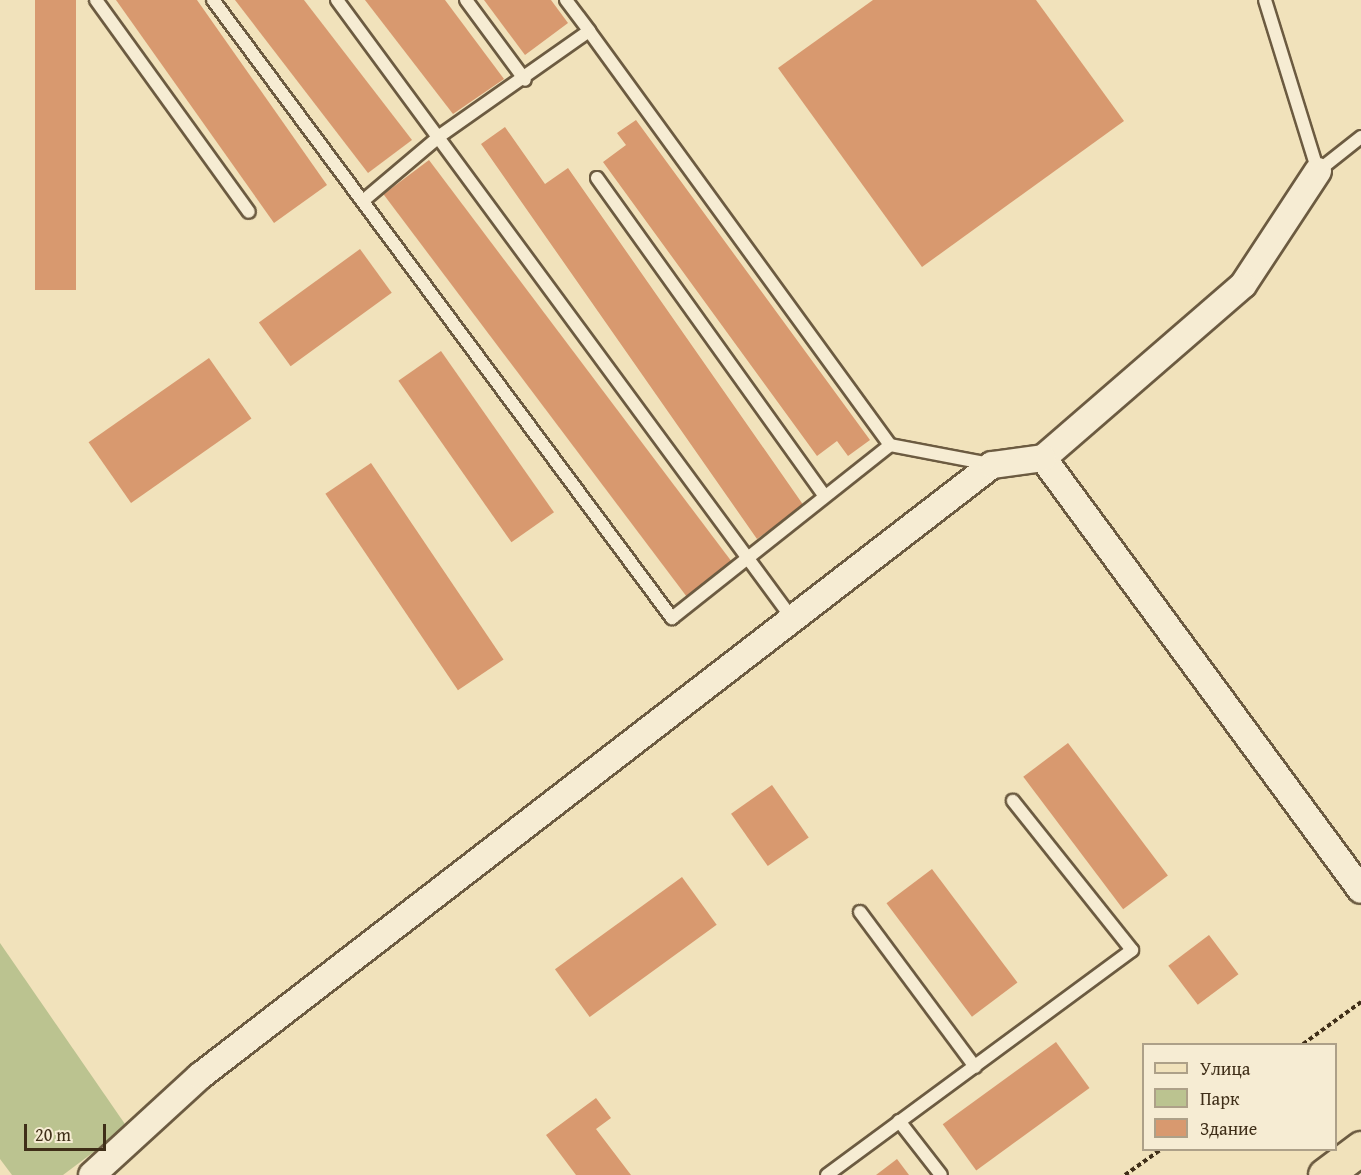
<!DOCTYPE html>
<meta charset="utf-8">
<style>
body{margin:0}
#map{position:relative;width:1361px;height:1175px;overflow:hidden;background:#f1e2bb;font-family:"Gentium Book Plus",serif}
div>[style]{position:absolute}
.green>*{inset:0;background:#bbc390}
.building>*{inset:0;background:#d8996f;transform-origin:0 0}
.path>*{height:4px;margin-top:-2px;transform-origin:0;background:repeating-linear-gradient(90deg,#3f2e18 0 4.5px,transparent 0 7.5px)}
.roads{filter:drop-shadow(2px 0 #6c5b41) drop-shadow(-2px 0 #6c5b41) drop-shadow(0 2px #6c5b41) drop-shadow(0 -2px #6c5b41)}
.service>*{height:12px;margin:-6px;padding:0 6px;transform-origin:6px;border-radius:6px;background:#f6ecd3}
.minor>*{height:26px;margin:-13px;padding:0 13px;transform-origin:13px;border-radius:13px;background:#f6ecd3}
.primary>*{height:33px;margin:-16.5px;padding:0 16.5px;transform-origin:16.5px;border-radius:16.5px;background:#f1e2bb}
span{translate:-50% -50%;white-space:nowrap;text-align:center;line-height:1.15;-webkit-text-stroke:4.5px #f6ecd3;paint-order:stroke}
.legend{position:absolute;left:1142px;top:1043px;width:195px;height:108px;box-sizing:border-box;background:#f6ecd3;border:2px solid #ada088;margin:0;padding:8px 10px;list-style:none;font-size:18px;color:#3f2e18}
.legend li{display:flex;align-items:center;gap:12px;height:30px}
.legend b{width:30px;border:2px solid #ada088}
.scale{position:absolute;left:24px;top:1124px;width:82px;height:27px;box-sizing:border-box;border:3px solid #3f2e18;border-top:0;padding-left:8px;font-size:18px;line-height:21px;white-space:nowrap;color:#3f2e18;-webkit-text-stroke:4px #f6ecd3;paint-order:stroke}
</style>
<div id="map">
<div class="green">
<div style="clip-path:polygon(0 943px,127px 1127px,63px 1175px,12px 1175px,0 1159px)"></div>
</div>
<div class="building">
<div style="left:35px;top:0;width:41px;height:290px"></div>
<div style="clip-path:polygon(116px 0,197px 0,327px 185px,274px 223px)"></div>
<div style="clip-path:polygon(235px 0,304px 0,412px 140px,368px 173px)"></div>
<div style="clip-path:polygon(365px 0,445px 0,504px 79px,453px 114px)"></div>
<div style="clip-path:polygon(484px 0,551px 0,568px 23px,525px 55px)"></div>
<div style="clip-path:polygon(873px 0,1036px 0,1124px 121px,922px 267px,778px 68px)"></div>
<div style="clip-path:polygon(636px 120px,870px 440px,848px 456px,837px 441px,817px 456px,603px 162px,626px 145px,617px 133px)"></div>
<div style="clip-path:polygon(505px 127px,545px 184px,568px 168px,804px 506px,757px 539px,481px 144px)"></div>
<div style="left:429px;top:160px;width:504px;height:57px;rotate:53deg"></div>
<div style="left:360px;top:249px;width:54px;height:125px;rotate:54deg"></div>
<div style="left:441px;top:351px;width:197px;height:52px;rotate:55deg"></div>
<div style="left:209px;top:358px;width:74px;height:147px;rotate:55deg"></div>
<div style="left:371px;top:463px;width:237px;height:55px;rotate:56deg"></div>
<div style="left:1068px;top:743px;width:166px;height:56px;rotate:53deg"></div>
<div style="left:772px;top:785px;width:64px;height:50px;rotate:55deg"></div>
<div style="left:932px;top:869px;width:142px;height:57px;rotate:53deg"></div>
<div style="left:682px;top:877px;width:59px;height:157px;rotate:54deg"></div>
<div style="left:1209px;top:935px;width:49px;height:51px;rotate:53deg"></div>
<div style="left:1056px;top:1042px;width:57px;height:140px;rotate:54deg"></div>
<div style="clip-path:polygon(596px 1098px,611px 1118px,596px 1129px,631px 1175px,576px 1175px,546px 1135px)"></div>
<div style="clip-path:polygon(897px 1159px,909px 1175px,876px 1175px)"></div>
</div>
<div class="path">
<div style="left:1303px;top:1044px;width:72px;rotate:-35.9deg"></div>
<div style="left:1125px;top:1175px;width:43px;rotate:-35.5deg"></div>
</div>
<div class="roads">
<div class="service">
<div style="left:96px;top:0;width:261px;rotate:54.2deg"></div>
<div style="left:213px;top:0;width:770px;rotate:53.4deg"></div>
<div style="left:672px;top:618px;width:278px;rotate:-38.4deg"></div>
<div style="left:337px;top:0;width:771px;rotate:53.65deg"></div>
<div style="left:466px;top:0;width:99px;rotate:53.6deg"></div>
<div style="left:566px;top:0;width:39px;rotate:53deg"></div>
<div style="left:1265px;top:0;width:179px;rotate:72.8deg"></div>
<div style="left:1318px;top:171px;width:55px;rotate:-38.3deg"></div>
<div style="left:597px;top:178px;width:391px;rotate:54.4deg"></div>
<div style="left:364px;top:200px;width:101px;rotate:-40.2deg"></div>
<div style="left:441px;top:135px;width:181px;rotate:-35.1deg"></div>
<div style="left:589px;top:31px;width:512px;rotate:53.98deg"></div>
<div style="left:890px;top:445px;width:102px;rotate:10.8deg"></div>
<div style="left:860px;top:912px;width:193px;rotate:53.4deg"></div>
<div style="left:899px;top:1121px;width:68px;rotate:52.1deg"></div>
<div style="left:827px;top:1175px;width:379px;rotate:-36.4deg"></div>
<div style="left:1132px;top:950px;width:191px;rotate:-128.6deg"></div>
</div>
<div class="minor">
<div style="left:1318px;top:171px;width:136px;rotate:123.3deg"></div>
<div style="left:1243px;top:285px;width:264px;rotate:139.1deg"></div>
<div style="left:1043px;top:458px;width:536px;rotate:53.64deg"></div>
<div style="left:92px;top:1175px;width:147px;rotate:-42.5deg"></div>
<div style="left:200px;top:1076px;width:1000px;rotate:-37.65deg"></div>
<div style="left:992px;top:465px;width:51px;rotate:-7.8deg"></div>
</div>
<div class="primary">
<div style="left:1325px;top:1175px;width:45px;rotate:-36.9deg"></div>
</div>
</div>
<ul class="legend">
<li><b style="height:8px;background:#f1e2bb"></b>Улица</li>
<li><b style="height:16px;background:#bbc390"></b>Парк</li>
<li><b style="height:16px;background:#d8996f"></b>Здание</li>
</ul>
<div class="scale">20 m</div>
</div>
